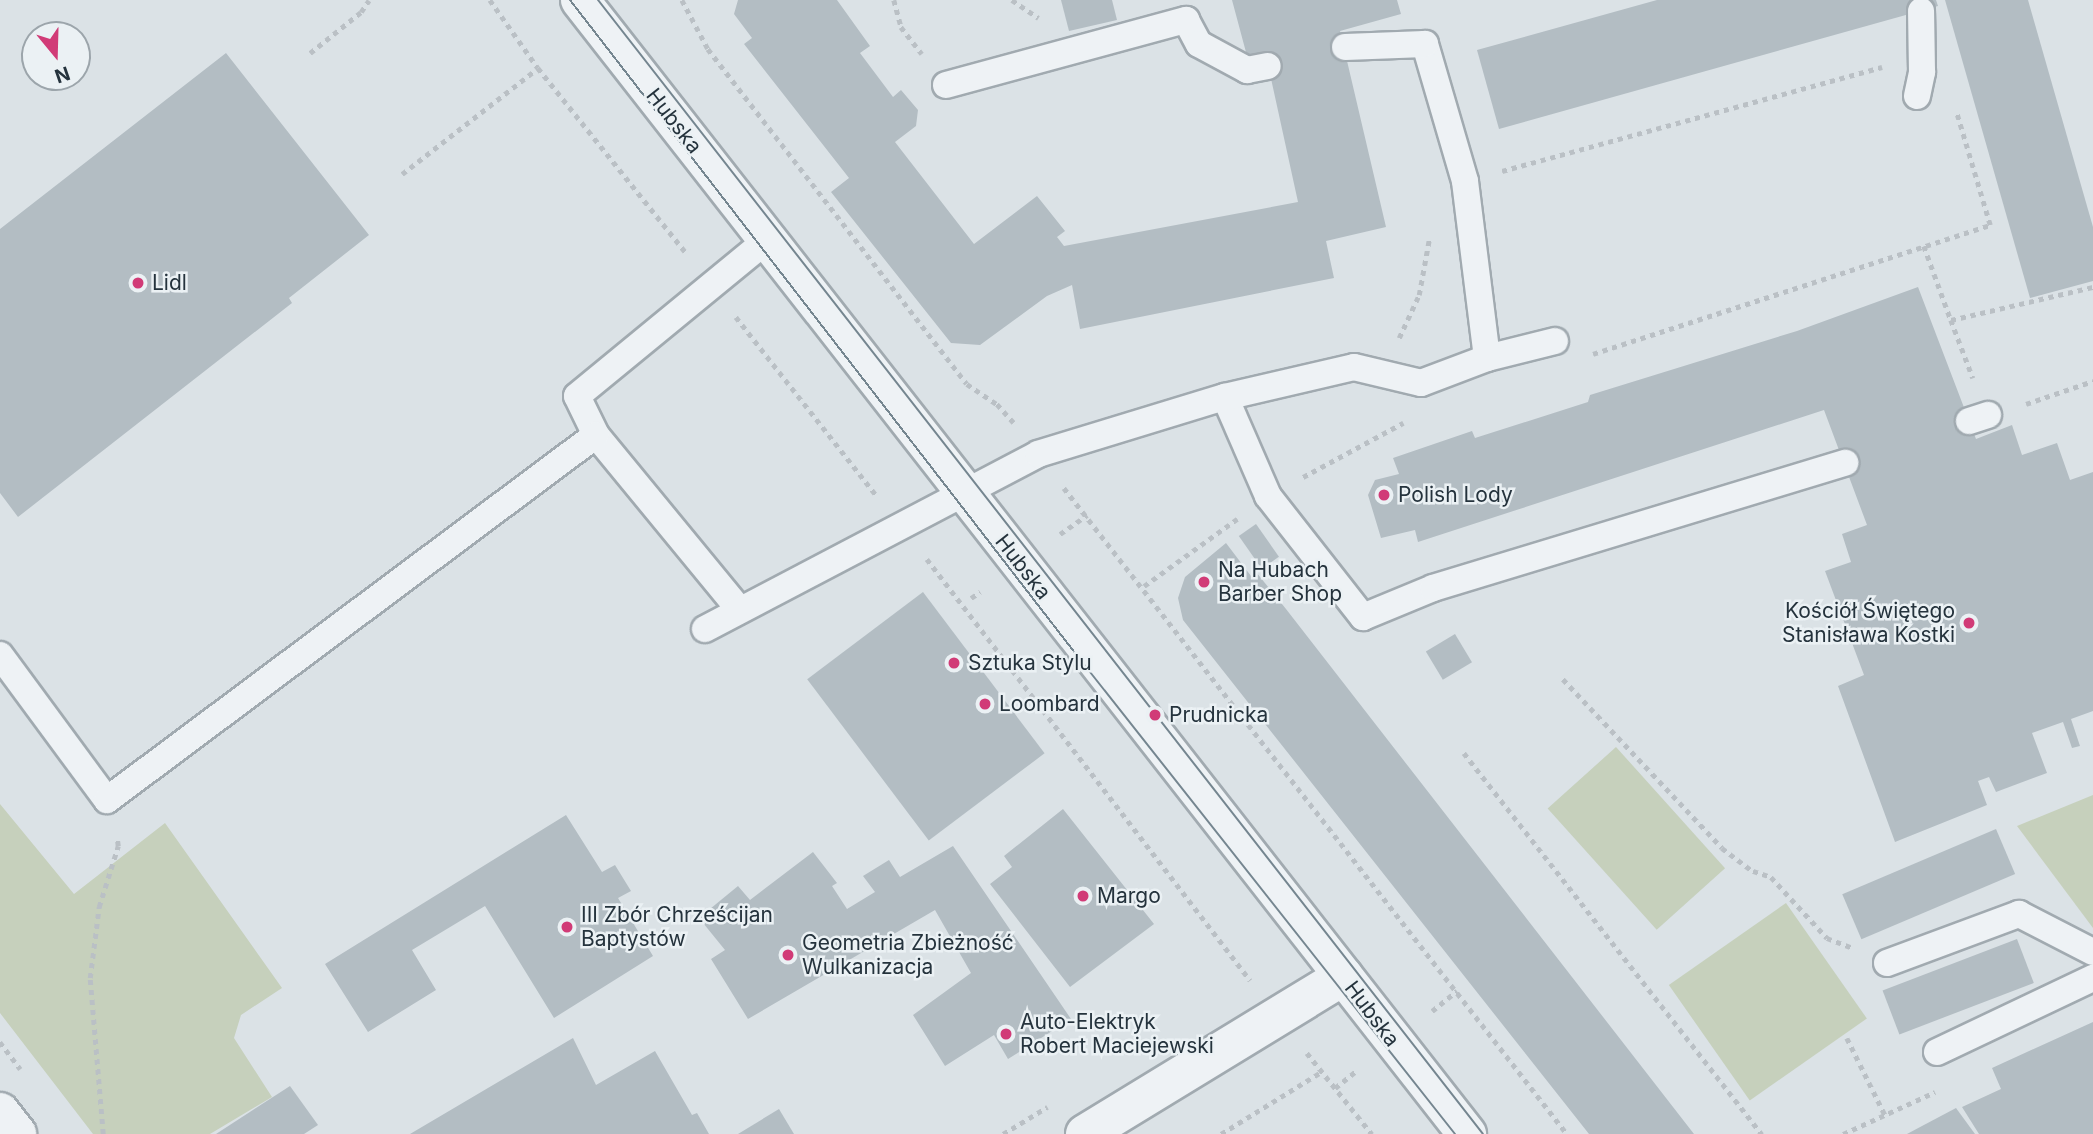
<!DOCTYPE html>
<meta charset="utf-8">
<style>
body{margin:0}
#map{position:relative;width:2093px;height:1134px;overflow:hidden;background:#dbe2e6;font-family:Inter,sans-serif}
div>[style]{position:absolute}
.green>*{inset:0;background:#c6d0bc;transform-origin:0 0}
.building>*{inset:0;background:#b3bdc3;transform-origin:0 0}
.path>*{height:4.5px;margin-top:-2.25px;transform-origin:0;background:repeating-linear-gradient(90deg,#bac0c5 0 5px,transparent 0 10px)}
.roads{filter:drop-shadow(2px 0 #a1aab0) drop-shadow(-2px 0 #a1aab0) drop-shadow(0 2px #a1aab0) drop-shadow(0 -2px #a1aab0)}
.service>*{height:26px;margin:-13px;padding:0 13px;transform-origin:13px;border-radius:13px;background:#eef2f5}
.minor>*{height:38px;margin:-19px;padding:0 19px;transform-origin:19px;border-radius:19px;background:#eef2f5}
.tertiary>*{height:38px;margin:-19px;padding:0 19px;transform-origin:19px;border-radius:19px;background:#eef2f5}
.tram>*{height:2px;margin:-1px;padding:0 1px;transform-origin:1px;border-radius:1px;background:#758690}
.dots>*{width:19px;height:19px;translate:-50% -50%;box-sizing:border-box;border:4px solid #ebf1f4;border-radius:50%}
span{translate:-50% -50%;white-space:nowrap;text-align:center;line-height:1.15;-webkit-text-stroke:5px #ebf1f4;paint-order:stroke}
.street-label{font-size:21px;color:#25333d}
.poi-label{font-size:21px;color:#25333d}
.left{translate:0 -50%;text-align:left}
.right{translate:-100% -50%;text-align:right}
.north{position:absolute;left:21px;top:21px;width:70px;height:70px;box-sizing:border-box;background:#ebf1f4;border:2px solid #9ca5ab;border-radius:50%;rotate:161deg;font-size:19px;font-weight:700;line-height:28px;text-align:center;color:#25333d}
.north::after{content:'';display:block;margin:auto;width:24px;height:32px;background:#d13b77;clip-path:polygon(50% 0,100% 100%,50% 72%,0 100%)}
</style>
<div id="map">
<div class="green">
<div style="left:1616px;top:747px;width:163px;height:92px;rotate:48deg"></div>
<div style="clip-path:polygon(2093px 795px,2093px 928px,2017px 826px)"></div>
<div style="clip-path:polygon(0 804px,74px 894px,165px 823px,282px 988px,241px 1015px,234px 1038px,272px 1097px,210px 1134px,93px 1134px,0 1013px)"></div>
<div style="left:1786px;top:903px;width:141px;height:143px;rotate:55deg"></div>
</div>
<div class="building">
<div style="clip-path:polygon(738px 0,837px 0,870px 46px,860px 53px,893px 97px,901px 90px,918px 110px,916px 126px,895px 142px,974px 244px,1037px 196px,1065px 231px,1057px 237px,1064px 246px,1298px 202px,1265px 51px,1247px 56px,1232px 0,1397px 0,1401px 14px,1340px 31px,1386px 227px,1326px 241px,1334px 278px,1080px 329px,1072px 285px,1047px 296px,980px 345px,951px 343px,831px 192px,849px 178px,744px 44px,752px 38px,734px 14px)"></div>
<div style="clip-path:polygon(1061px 0,1112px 0,1117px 20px,1069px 31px)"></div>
<div style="clip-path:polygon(1657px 0,1936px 0,1938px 6px,1499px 129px,1477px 50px)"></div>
<div style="clip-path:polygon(1945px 0,2028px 0,2093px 227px,2093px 281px,2030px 298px)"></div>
<div style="clip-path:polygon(226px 53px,369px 235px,289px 298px,292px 303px,18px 517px,0 493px,0 229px)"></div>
<div style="clip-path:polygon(1918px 287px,1976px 439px,2012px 425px,2022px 455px,2057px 443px,2070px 480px,2093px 472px,2093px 711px,2071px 719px,2080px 746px,2072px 748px,2063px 722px,2032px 733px,2047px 773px,1996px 792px,1989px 777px,1978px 781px,1987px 805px,1895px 842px,1838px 686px,1864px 675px,1825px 571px,1851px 562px,1842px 534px,1867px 525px,1824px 410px,1418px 542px,1415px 530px,1381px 538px,1368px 495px,1375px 480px,1399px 474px,1393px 458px,1472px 431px,1475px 438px,1588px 402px,1590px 395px,1797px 331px)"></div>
<div style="left:1256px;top:524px;width:40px;height:21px;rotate:55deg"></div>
<div style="clip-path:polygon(1226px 543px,1251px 576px,1256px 572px,1286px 609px,1694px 1134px,1589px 1134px,1183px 620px,1178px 598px,1185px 577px)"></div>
<div style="left:923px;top:592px;width:202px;height:145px;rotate:53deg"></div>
<div style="left:1455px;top:634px;width:33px;height:34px;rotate:59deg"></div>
<div style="clip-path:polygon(1063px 809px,1154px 924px,1070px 987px,990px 884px,1012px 867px,1004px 856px)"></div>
<div style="clip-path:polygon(566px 815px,602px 872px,615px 865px,631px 891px,618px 898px,653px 956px,554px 1018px,485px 906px,412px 950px,436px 990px,368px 1032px,325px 964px)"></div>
<div style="left:1996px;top:829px;width:49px;height:167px;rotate:67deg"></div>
<div style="clip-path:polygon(953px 846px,1071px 1019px,1008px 1059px,994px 1035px,945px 1066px,913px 1015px,971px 973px,935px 910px,748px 1019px,711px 959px,725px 950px,699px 918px,738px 886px,750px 900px,813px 852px,837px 883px,832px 886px,847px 909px,875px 892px,863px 876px,889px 860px,900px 877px)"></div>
<div style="left:2017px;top:939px;width:47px;height:144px;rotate:69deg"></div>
<div style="clip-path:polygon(2093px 1022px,2093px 1134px,1979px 1134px,1962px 1107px,2001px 1089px,1992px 1068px)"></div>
<div style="clip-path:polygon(573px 1038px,596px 1085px,655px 1051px,692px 1115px,697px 1113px,709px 1134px,410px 1134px)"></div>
<div style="clip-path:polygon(290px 1086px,318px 1125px,304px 1134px,216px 1134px)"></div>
<div style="clip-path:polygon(1956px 1108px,1975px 1134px,1907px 1134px,1922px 1126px)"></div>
<div style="clip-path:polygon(779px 1109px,794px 1134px,738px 1134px)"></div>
</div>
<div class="path">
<div style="left:490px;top:0;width:83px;rotate:54.8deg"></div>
<div style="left:538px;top:68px;width:238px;rotate:51.3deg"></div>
<div style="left:682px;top:0;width:55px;rotate:62deg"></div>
<div style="left:708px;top:49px;width:423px;rotate:52.3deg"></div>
<div style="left:967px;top:384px;width:36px;rotate:34deg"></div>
<div style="left:997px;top:404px;width:25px;rotate:48deg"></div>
<div style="left:894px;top:0;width:28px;rotate:75deg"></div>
<div style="left:901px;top:27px;width:34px;rotate:52deg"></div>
<div style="left:1012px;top:0;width:32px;rotate:34deg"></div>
<div style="left:310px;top:53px;width:65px;rotate:-38.8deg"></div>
<div style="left:361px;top:12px;width:14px;rotate:-56deg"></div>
<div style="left:1502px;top:171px;width:394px;rotate:-15.3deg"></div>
<div style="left:402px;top:174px;width:172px;rotate:-37.9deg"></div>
<div style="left:1924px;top:246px;width:79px;rotate:70deg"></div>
<div style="left:1951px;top:320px;width:146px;rotate:-13.1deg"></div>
<div style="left:736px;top:317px;width:226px;rotate:51.8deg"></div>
<div style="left:1951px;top:320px;width:62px;rotate:69.2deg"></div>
<div style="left:1399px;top:338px;width:47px;rotate:-65.1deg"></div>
<div style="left:1419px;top:295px;width:56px;rotate:-79.7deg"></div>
<div style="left:1593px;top:354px;width:417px;rotate:-18deg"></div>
<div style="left:1990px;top:225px;width:119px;rotate:-106.6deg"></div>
<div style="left:2026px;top:404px;width:71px;rotate:-18.9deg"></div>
<div style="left:1303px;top:477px;width:114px;rotate:-28.4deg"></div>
<div style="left:1064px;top:488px;width:819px;rotate:52.09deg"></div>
<div style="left:1060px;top:534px;width:33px;rotate:-35deg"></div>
<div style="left:927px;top:559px;width:531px;rotate:52.5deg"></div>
<div style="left:1144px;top:586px;width:115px;rotate:-35.8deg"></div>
<div style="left:971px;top:598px;width:11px;rotate:-34deg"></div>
<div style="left:1563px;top:679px;width:232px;rotate:46.7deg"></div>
<div style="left:1722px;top:848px;width:39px;rotate:37deg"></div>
<div style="left:1753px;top:871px;width:19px;rotate:18deg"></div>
<div style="left:1771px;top:877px;width:83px;rotate:47.4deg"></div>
<div style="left:1827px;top:938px;width:26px;rotate:21deg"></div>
<div style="left:1464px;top:753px;width:484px;rotate:52deg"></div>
<div style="left:1432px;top:1011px;width:32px;rotate:-39deg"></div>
<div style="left:1847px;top:1038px;width:86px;rotate:63.7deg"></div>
<div style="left:0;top:1042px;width:34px;rotate:53deg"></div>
<div style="left:1307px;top:1053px;width:104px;rotate:51.3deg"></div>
<div style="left:1335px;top:1088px;width:27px;rotate:-39deg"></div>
<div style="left:103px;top:1134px;width:157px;rotate:-94.8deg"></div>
<div style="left:90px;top:978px;width:72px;rotate:-82.8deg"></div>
<div style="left:99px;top:907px;width:64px;rotate:-72.7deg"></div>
<div style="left:118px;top:846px;width:8px;rotate:-97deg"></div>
<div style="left:1003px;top:1134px;width:52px;rotate:-31.5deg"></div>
<div style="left:1221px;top:1134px;width:118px;rotate:-31.8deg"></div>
<div style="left:1843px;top:1134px;width:101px;rotate:-24.5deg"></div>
</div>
<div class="roads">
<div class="service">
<div style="left:946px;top:85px;width:249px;rotate:-15.2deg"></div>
<div style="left:1186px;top:20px;width:27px;rotate:62deg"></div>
<div style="left:1199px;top:44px;width:55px;rotate:28.4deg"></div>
<div style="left:1247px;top:70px;width:21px;rotate:-11deg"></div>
<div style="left:1917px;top:96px;width:25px;rotate:-78deg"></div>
<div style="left:1922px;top:72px;width:61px;rotate:-90.9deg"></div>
<div style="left:1487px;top:358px;width:70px;rotate:-14deg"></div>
<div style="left:1225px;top:397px;width:108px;rotate:66.5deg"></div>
<div style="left:1268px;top:496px;width:154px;rotate:51.9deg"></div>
<div style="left:1363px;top:617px;width:76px;rotate:-22.5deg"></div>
<div style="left:1433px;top:588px;width:431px;rotate:-16.9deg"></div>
<div style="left:1969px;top:421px;width:20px;rotate:-18deg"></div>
<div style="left:739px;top:609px;width:225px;rotate:-129.4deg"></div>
<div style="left:596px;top:435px;width:43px;rotate:-116deg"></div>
<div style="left:577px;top:396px;width:244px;rotate:-39.4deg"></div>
<div style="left:705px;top:629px;width:376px;rotate:-27.7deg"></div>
<div style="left:1038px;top:454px;width:195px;rotate:-17deg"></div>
<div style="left:1225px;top:397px;width:132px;rotate:-13.1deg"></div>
<div style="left:1354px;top:367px;width:69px;rotate:13.4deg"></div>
<div style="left:1421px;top:383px;width:71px;rotate:-20.7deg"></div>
<div style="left:1487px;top:358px;width:178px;rotate:-97.1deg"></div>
<div style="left:1465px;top:181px;width:143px;rotate:-106.3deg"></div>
<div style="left:1425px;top:44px;width:80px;rotate:177.9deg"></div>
<div style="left:0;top:655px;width:180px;rotate:53.6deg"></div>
<div style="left:107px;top:800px;width:610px;rotate:-36.74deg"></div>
<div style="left:1887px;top:963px;width:141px;rotate:-20.4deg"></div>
<div style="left:2019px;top:914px;width:83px;rotate:27.2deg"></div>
<div style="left:1937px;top:1052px;width:173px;rotate:-25.4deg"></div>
</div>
<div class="minor">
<div style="left:0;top:1112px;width:28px;rotate:52deg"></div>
<div style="left:1085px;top:1134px;width:303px;rotate:-31.4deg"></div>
</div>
<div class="tertiary">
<div style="left:580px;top:0;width:1440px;rotate:51.97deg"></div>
</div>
</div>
<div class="tram">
<div style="left:570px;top:0;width:825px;rotate:52.28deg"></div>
<div style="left:1075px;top:653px;width:613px;rotate:51.69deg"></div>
<div style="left:598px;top:0;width:1438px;rotate:52.03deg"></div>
</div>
<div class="dots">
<div style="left:138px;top:283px;background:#d13b77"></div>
<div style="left:1384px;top:495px;background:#d13b77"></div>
<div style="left:1204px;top:582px;background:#d13b77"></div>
<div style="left:1969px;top:623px;background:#d13b77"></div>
<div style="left:954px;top:663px;background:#d13b77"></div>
<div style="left:985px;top:704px;background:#d13b77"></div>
<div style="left:1155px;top:715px;background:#d13b77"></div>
<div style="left:1083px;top:896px;background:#d13b77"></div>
<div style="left:567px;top:927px;background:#d13b77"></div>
<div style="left:788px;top:955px;background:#d13b77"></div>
<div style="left:1006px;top:1034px;background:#d13b77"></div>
</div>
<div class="street-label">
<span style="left:674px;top:121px;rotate:52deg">Hubska</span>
<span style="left:1023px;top:567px;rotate:52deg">Hubska</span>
<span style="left:1372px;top:1014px;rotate:53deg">Hubska</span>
</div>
<div class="poi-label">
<span class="left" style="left:152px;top:283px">Lidl</span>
<span class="left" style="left:1398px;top:495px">Polish Lody</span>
<span class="left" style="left:1218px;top:582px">Na Hubach<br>Barber Shop</span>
<span class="right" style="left:1955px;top:623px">Kościół Świętego<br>Stanisława Kostki</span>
<span class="left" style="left:968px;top:663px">Sztuka Stylu</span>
<span class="left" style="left:999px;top:704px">Loombard</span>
<span class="left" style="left:1169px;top:715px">Prudnicka</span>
<span class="left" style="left:1097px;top:896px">Margo</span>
<span class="left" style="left:581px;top:927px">III Zbór Chrześcijan<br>Baptystów</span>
<span class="left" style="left:802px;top:955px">Geometria Zbieżność<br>Wulkanizacja</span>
<span class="left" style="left:1020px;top:1034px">Auto-Elektryk<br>Robert Maciejewski</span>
</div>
<div class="north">N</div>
</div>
